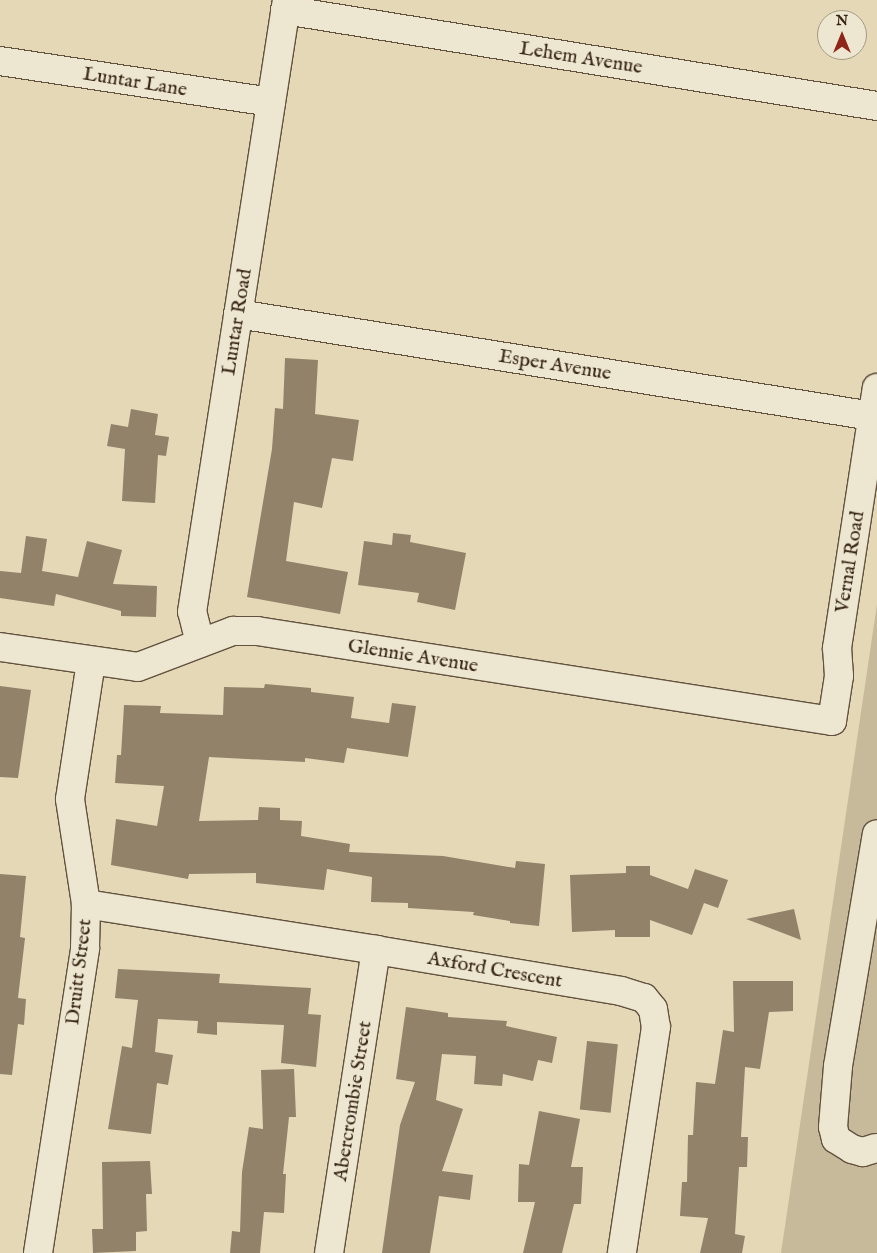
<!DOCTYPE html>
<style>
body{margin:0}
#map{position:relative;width:877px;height:1253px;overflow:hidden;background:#e4d8b7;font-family:"IM FELL English",serif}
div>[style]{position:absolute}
.green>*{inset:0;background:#c7ba9b}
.building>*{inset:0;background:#918269;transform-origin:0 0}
.roads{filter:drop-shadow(1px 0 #62523e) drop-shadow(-1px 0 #62523e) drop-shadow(0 1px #62523e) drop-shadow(0 -1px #62523e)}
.minor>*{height:28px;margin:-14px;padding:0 14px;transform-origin:14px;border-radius:14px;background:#ede6d0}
span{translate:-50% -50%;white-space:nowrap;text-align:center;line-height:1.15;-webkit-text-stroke:4.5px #ede6d0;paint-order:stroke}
.street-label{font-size:20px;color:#372515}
.north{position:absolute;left:817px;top:10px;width:50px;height:50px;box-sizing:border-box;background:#ede6d0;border:1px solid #a49985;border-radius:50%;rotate:0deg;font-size:14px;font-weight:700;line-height:20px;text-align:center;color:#372515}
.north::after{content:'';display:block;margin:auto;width:18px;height:22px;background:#8f2418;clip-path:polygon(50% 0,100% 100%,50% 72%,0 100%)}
</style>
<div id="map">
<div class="green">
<div style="clip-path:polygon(877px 604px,877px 1253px,781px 1253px)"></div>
</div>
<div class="building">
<div style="clip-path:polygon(285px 358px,318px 360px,315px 414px,359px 420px,353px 461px,332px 458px,322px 508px,294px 502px,286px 561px,348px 572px,340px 614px,247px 597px,272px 449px,275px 408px,283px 409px)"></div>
<div style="clip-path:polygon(131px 409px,158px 414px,155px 435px,169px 437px,166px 456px,158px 455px,155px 503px,122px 501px,125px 449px,107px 446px,111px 424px,128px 427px)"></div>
<div style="clip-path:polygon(393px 533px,411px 535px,410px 542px,466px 553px,455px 610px,417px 602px,419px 593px,358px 585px,364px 541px,392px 545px)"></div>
<div style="clip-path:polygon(26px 536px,47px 539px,42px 571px,78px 577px,87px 541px,122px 550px,113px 584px,157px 586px,156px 617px,121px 616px,121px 611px,56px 594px,54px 606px,0 598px,0 571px,21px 573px)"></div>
<div style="clip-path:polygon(265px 684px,311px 688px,311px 692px,354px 697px,351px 718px,389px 723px,392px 703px,416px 706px,408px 757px,347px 748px,344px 763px,305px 758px,305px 762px,209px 757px,199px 821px,258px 820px,259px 807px,280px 808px,280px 820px,302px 821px,301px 836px,350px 844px,349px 852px,443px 856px,515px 868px,516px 861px,545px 864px,539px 926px,510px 923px,510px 921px,473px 915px,474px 912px,408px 908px,408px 903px,371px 902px,372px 877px,327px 869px,324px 890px,256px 883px,256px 873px,189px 874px,188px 879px,111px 865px,116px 819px,157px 826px,164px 786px,115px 783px,117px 755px,121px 755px,124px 705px,161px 706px,160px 713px,223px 715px,224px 687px,264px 688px)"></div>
<div style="clip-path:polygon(0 686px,31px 690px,18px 778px,0 777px)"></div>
<div style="clip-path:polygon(626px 866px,650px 866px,650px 875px,688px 889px,695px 869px,728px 880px,718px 908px,704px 903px,692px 935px,650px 920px,650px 937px,615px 937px,615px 930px,572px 932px,570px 875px,626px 873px)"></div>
<div style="clip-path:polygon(0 874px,26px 876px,20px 937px,25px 938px,18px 998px,26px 999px,24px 1025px,18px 1024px,12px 1075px,0 1074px)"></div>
<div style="clip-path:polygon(794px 909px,801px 940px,746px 919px)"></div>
<div style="clip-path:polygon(118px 969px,220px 974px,219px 983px,311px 988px,308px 1014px,321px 1015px,316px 1067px,281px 1063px,284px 1025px,217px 1022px,217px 1035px,197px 1033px,198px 1021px,158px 1019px,155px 1052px,173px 1055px,168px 1085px,157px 1083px,151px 1134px,108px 1129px,122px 1046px,132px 1048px,138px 1000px,115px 998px)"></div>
<div style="clip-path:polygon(733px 981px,793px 981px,793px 1011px,769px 1012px,760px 1069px,745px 1067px,741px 1137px,748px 1137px,747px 1167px,739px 1167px,735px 1234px,745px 1236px,742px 1253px,700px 1253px,708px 1218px,680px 1216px,682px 1182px,687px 1182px,688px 1135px,693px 1135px,696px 1082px,715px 1084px,723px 1030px,734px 1032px)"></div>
<div style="clip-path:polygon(406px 1007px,448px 1013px,448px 1017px,507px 1021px,506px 1026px,557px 1037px,552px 1063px,538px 1060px,533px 1081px,503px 1074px,502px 1086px,474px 1084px,476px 1056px,442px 1054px,436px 1100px,463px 1109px,442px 1171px,473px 1175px,470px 1200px,439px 1196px,430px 1253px,382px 1253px,400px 1125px,415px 1082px,396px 1079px)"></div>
<div style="left:587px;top:1041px;width:31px;height:69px;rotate:6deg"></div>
<div style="clip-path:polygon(294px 1069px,296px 1117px,289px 1117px,283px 1174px,286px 1174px,284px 1213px,264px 1212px,260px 1253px,230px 1253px,232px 1231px,240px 1232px,242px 1172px,249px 1127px,263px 1129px,261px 1070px)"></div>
<div style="clip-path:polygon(539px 1111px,580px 1119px,571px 1167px,583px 1167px,581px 1204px,574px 1204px,562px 1253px,523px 1253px,535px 1202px,518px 1202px,519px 1164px,529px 1165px)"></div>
<div style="clip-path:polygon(150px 1161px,152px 1194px,146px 1194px,147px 1231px,136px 1232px,136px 1251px,93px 1253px,92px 1229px,103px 1229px,102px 1162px)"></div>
</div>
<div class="roads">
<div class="minor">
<div style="left:285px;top:10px;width:600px;rotate:9.21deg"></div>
<div style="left:0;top:61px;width:274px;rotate:8.6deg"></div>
<div style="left:238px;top:314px;width:642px;rotate:9.14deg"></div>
<div style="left:200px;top:643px;width:32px;rotate:-104deg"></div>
<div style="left:192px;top:612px;width:619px;rotate:-81.18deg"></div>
<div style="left:0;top:647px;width:139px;rotate:8.2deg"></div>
<div style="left:138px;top:667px;width:102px;rotate:-20.8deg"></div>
<div style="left:233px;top:631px;width:24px"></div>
<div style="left:257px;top:631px;width:582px;rotate:8.9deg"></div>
<div style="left:832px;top:721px;width:46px;rotate:-81.2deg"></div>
<div style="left:839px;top:676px;width:28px;rotate:-94deg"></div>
<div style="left:837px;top:648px;width:263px;rotate:-81.3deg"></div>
<div style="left:86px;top:904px;width:294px;rotate:9deg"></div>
<div style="left:376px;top:950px;width:248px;rotate:9.5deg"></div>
<div style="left:621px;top:991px;width:24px;rotate:17deg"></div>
<div style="left:644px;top:998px;width:14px;rotate:51deg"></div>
<div style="left:653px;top:1009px;width:18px;rotate:81deg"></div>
<div style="left:656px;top:1027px;width:229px;rotate:98.6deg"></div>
<div style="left:876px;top:1148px;width:14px;rotate:163deg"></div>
<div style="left:863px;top:1152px;width:11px;rotate:-165deg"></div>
<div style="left:852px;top:1149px;width:19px;rotate:-148deg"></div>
<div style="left:836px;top:1139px;width:12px;rotate:-104deg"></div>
<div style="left:833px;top:1127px;width:61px;rotate:-85.3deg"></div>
<div style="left:838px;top:1066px;width:235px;rotate:-80.5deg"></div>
<div style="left:38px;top:1253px;width:309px;rotate:-81.2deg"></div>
<div style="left:85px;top:948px;width:44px;rotate:-88.7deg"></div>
<div style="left:86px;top:904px;width:106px;rotate:-98.7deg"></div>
<div style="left:70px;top:799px;width:139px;rotate:-81.3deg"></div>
<div style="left:329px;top:1253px;width:307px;rotate:-81.2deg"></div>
</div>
</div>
<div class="street-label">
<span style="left:581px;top:58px;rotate:9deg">Lehem Avenue</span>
<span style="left:135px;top:82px;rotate:9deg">Luntar Lane</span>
<span style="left:237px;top:322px;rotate:-81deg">Luntar Road</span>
<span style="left:555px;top:365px;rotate:9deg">Esper Avenue</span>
<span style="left:850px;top:562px;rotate:-81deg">Vernal Road</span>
<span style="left:413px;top:656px;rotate:9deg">Glennie Avenue</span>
<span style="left:495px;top:970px;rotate:10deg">Axford Crescent</span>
<span style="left:79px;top:972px;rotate:-83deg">Druitt Street</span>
<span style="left:353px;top:1101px;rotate:-81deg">Abercrombie Street</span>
</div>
<div class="north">N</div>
</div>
